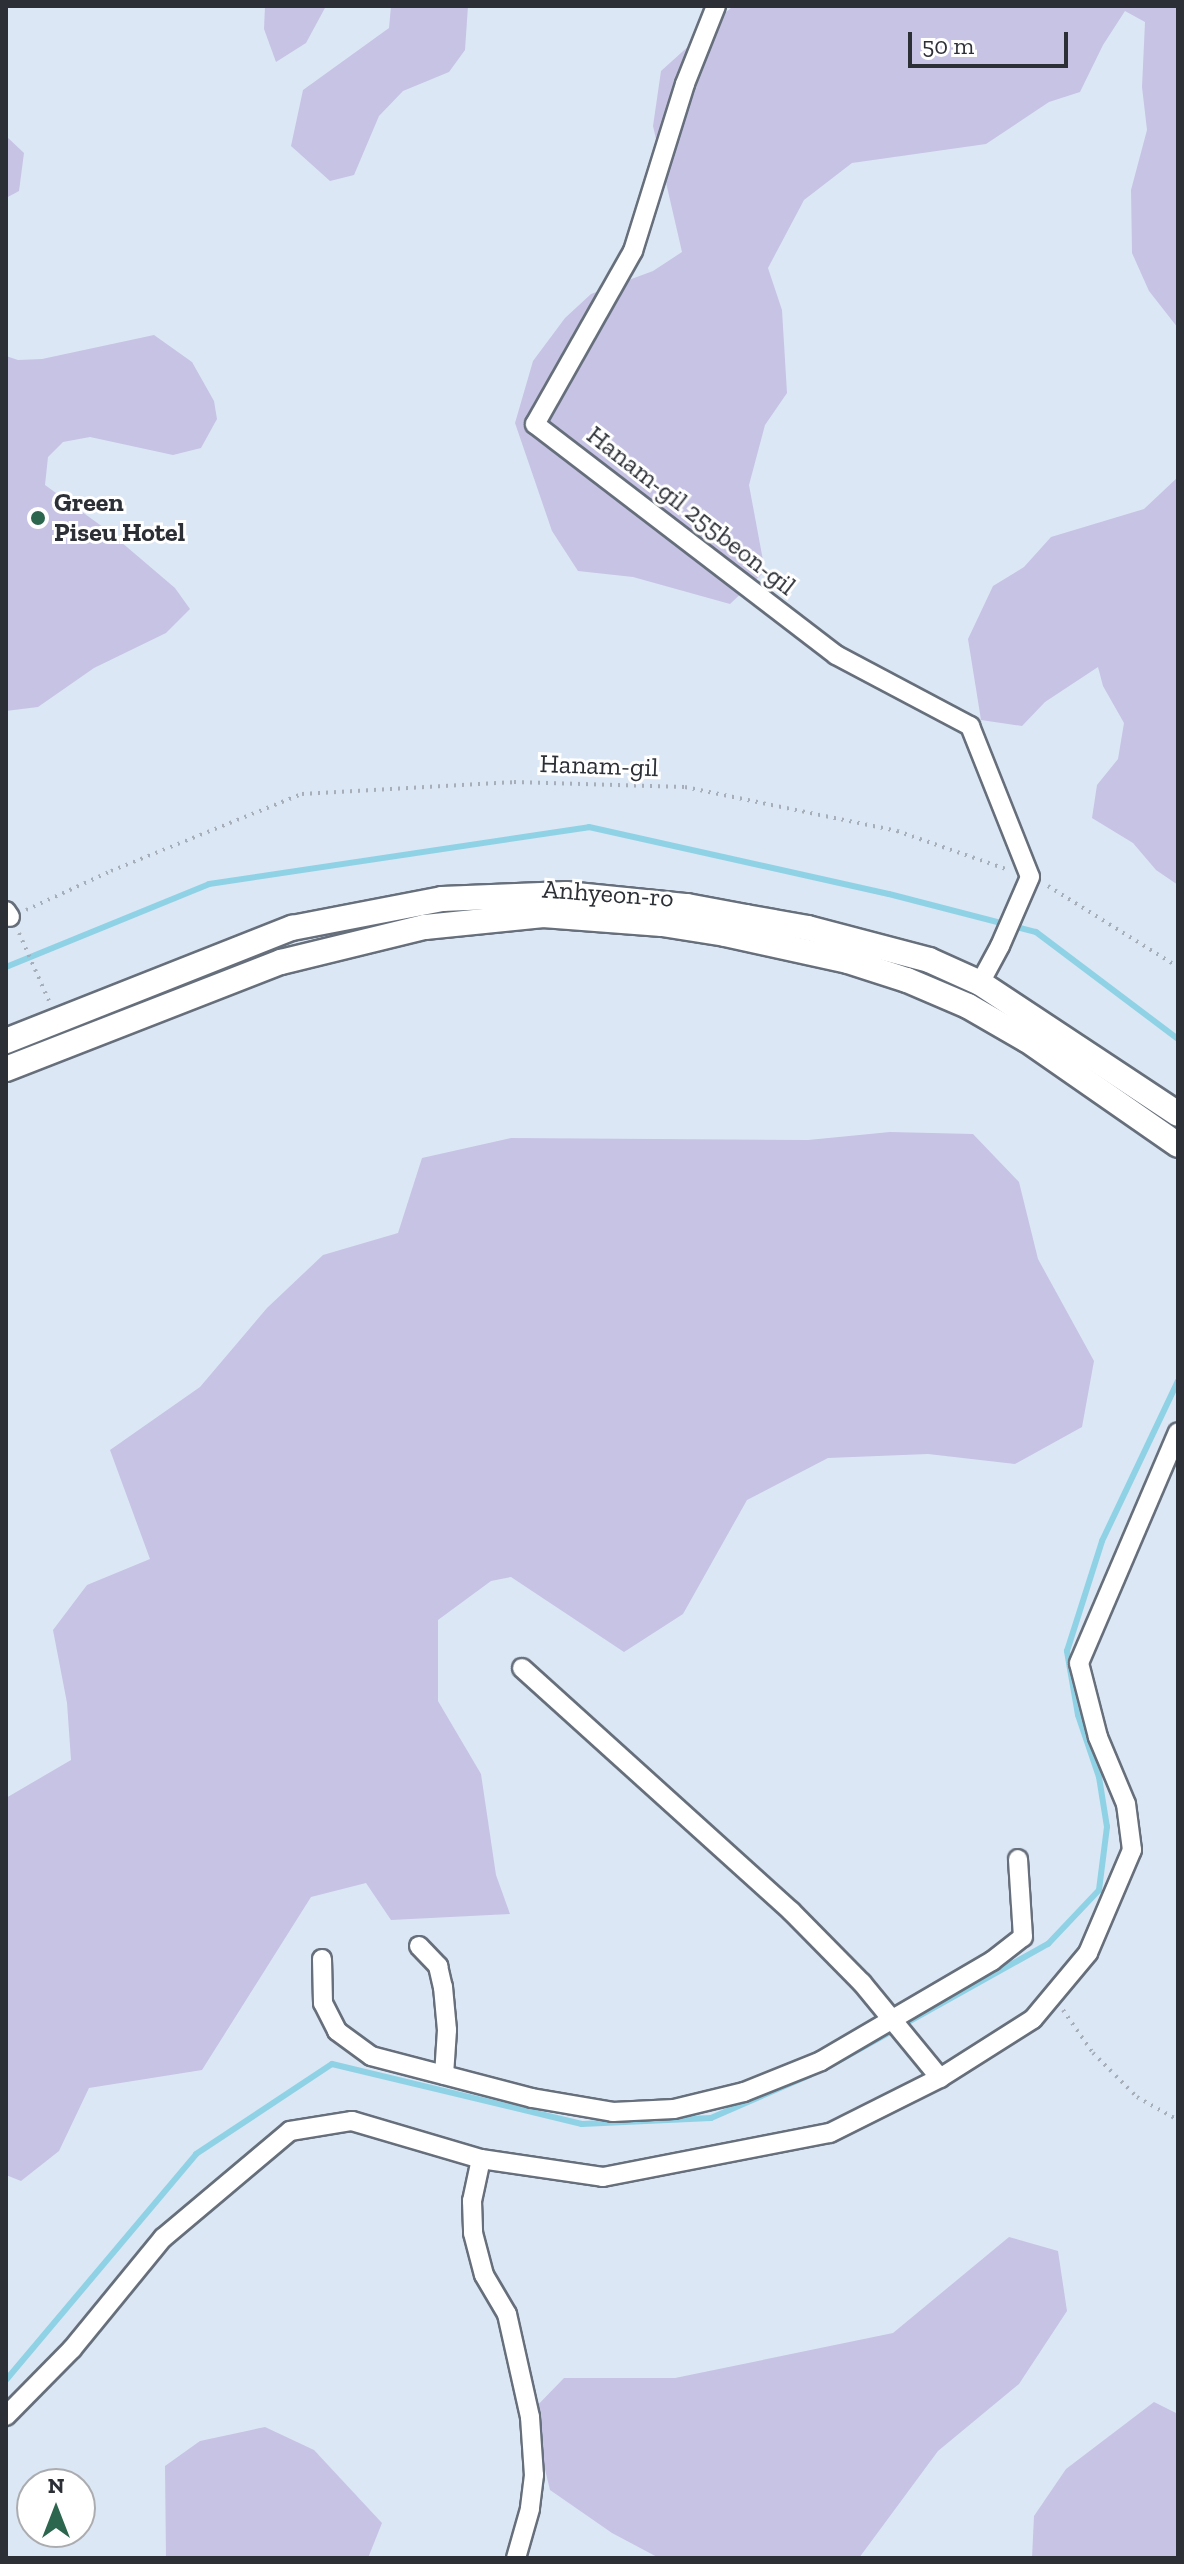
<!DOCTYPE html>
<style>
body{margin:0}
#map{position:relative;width:1184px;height:2564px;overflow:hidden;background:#dce7f5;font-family:"Zilla Slab",serif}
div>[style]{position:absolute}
.green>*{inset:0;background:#c7c3e4}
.stream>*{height:6px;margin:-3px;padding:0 3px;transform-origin:3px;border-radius:3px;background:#90d2e5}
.path>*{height:4px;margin-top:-2px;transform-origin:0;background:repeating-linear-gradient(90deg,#a5aeb9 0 2px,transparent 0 8px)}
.roads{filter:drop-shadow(2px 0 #666f7b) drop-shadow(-2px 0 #666f7b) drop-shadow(0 2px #666f7b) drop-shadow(0 -2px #666f7b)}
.street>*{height:18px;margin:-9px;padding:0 9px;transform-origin:9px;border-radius:9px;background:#fff}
.secondary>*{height:24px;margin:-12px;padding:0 12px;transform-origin:12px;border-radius:12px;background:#fff}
.dots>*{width:22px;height:22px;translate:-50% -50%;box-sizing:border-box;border:4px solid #fff;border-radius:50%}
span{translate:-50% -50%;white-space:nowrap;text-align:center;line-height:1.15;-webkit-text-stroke:6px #fff;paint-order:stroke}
.poi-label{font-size:26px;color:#2c3036;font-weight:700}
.left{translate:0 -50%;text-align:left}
.street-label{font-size:26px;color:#2c3036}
.frame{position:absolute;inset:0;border:8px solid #2c3036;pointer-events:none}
.north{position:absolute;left:16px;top:2468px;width:80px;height:80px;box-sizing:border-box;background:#fff;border:2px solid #abacaf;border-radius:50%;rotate:0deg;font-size:22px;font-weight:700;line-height:32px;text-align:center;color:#2c3036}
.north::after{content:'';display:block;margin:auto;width:28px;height:36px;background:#2d664e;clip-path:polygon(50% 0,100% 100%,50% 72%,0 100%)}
.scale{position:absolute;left:908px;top:32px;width:160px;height:36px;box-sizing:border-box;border:4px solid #2c3036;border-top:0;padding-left:10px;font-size:24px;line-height:28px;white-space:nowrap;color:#2c3036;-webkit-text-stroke:6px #fff;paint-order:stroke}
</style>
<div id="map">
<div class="green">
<div style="clip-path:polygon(265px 6px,326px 6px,306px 43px,276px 62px,264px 29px)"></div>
<div style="clip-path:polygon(391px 6px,468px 6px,465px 50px,449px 72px,403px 91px,379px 116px,354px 175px,330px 181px,291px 146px,303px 90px,389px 28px)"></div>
<div style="clip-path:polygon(733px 6px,1178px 6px,1178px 328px,1149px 291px,1132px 253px,1131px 190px,1147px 130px,1142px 87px,1145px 22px,1125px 11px,1103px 45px,1080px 92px,1049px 102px,986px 144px,852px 163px,804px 200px,768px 268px,782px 310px,787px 393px,765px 425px,749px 485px,765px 571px,730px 604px,633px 577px,578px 571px,552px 531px,515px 423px,533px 361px,565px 318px,591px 294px,653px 271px,682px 252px,653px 126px,661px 71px)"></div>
<div style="clip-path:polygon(6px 136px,24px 153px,19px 191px,6px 198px)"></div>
<div style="clip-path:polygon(154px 335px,192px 362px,214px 401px,217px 419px,201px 448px,173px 455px,90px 437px,63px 442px,48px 457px,45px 485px,107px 530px,175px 588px,190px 609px,166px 633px,94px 668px,38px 707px,6px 711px,6px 356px,18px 360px,42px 359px)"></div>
<div style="clip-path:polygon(1178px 477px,1178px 885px,1156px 870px,1133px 843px,1092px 818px,1097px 785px,1118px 759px,1124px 723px,1103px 686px,1098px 667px,1045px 702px,1022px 726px,981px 720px,968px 639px,993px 586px,1024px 567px,1051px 537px,1144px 509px)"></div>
<div style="clip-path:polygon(890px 1132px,973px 1134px,1019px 1182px,1038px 1259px,1094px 1361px,1082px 1427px,1015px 1464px,928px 1454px,828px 1458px,747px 1500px,683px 1614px,624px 1652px,511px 1577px,491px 1581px,438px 1620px,438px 1701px,481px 1774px,496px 1875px,510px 1914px,391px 1920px,366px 1883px,311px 1897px,202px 2070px,89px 2088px,59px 2151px,21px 2181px,6px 2175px,6px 1798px,71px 1760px,67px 1703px,53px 1630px,87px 1585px,150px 1559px,110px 1450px,200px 1387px,267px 1308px,323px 1255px,398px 1233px,422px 1158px,511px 1138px,808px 1140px)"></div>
<div style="clip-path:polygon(1009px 2237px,1058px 2251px,1067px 2311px,1019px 2384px,938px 2451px,859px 2558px,659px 2558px,612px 2533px,550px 2490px,531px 2412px,564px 2378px,675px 2378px,893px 2333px)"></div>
<div style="clip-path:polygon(1154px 2402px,1178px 2414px,1178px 2558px,1032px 2558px,1034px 2516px,1066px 2469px)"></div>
<div style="clip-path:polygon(265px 2427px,314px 2450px,382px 2523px,368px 2558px,166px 2558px,165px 2466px,200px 2441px)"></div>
</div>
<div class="stream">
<div style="left:6px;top:967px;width:219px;rotate:-22.2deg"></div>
<div style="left:209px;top:884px;width:384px;rotate:-8.5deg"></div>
<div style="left:589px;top:827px;width:307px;rotate:12.6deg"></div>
<div style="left:889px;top:894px;width:152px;rotate:14.5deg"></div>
<div style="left:1036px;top:932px;width:178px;rotate:37deg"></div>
<div style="left:824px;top:2069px;width:257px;rotate:-29.2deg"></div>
<div style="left:1048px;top:1944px;width:74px;rotate:-46.6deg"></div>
<div style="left:1099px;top:1890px;width:64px;rotate:-82.8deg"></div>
<div style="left:1107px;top:1827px;width:51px;rotate:-99.1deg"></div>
<div style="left:1099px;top:1777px;width:65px;rotate:-108.7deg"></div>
<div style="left:1078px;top:1715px;width:65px;rotate:-99.8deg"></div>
<div style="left:1067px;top:1651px;width:115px;rotate:-72.3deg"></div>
<div style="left:1102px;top:1541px;width:177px;rotate:-64.6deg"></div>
<div style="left:6px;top:2380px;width:295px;rotate:-49.9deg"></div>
<div style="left:196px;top:2154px;width:163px;rotate:-33.5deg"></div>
<div style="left:332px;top:2064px;width:257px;rotate:13.5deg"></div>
<div style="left:582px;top:2124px;width:129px;rotate:-2.7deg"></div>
<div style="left:711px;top:2118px;width:108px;rotate:-23.5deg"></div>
</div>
<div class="path">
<div style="left:1048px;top:886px;width:153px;rotate:31.9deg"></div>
<div style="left:26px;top:910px;width:94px;rotate:-24.6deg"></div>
<div style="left:111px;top:871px;width:206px;rotate:-22deg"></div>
<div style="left:302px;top:794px;width:212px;rotate:-3.2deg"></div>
<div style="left:514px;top:782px;width:171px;rotate:1.7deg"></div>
<div style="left:685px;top:787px;width:217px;rotate:11.7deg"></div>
<div style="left:897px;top:831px;width:115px;rotate:19.2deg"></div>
<div style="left:19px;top:933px;width:74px;rotate:66.2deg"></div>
<div style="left:1063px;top:2010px;width:52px;rotate:55.1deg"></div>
<div style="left:1093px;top:2053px;width:62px;rotate:45deg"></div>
<div style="left:1137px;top:2097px;width:47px;rotate:29.3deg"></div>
</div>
<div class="roads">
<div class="street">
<div style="left:716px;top:6px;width:84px;rotate:111.7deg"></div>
<div style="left:685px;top:84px;width:175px;rotate:107.3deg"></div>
<div style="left:633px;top:251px;width:199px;rotate:119.5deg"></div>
<div style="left:535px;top:424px;width:379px;rotate:37.5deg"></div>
<div style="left:836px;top:655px;width:152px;rotate:27.9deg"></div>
<div style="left:970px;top:726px;width:162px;rotate:68.3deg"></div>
<div style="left:1030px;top:877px;width:75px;rotate:113.5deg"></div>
<div style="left:1000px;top:946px;width:42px;rotate:118.4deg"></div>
<div style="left:6px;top:911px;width:7px;rotate:56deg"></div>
<div style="left:522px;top:1668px;width:363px;rotate:42.1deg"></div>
<div style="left:791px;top:1911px;width:101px;rotate:45.4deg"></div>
<div style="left:862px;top:1983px;width:123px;rotate:50.6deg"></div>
<div style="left:419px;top:1946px;width:28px;rotate:46deg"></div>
<div style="left:438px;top:1966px;width:22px;rotate:77deg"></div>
<div style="left:443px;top:1987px;width:43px;rotate:84.7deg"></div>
<div style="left:447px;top:2030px;width:45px;rotate:93.8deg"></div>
<div style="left:322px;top:1959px;width:44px;rotate:88.7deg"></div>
<div style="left:323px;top:2003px;width:31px;rotate:63deg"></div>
<div style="left:337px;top:2031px;width:42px;rotate:36.3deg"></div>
<div style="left:371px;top:2056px;width:166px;rotate:14.6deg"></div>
<div style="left:532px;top:2098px;width:82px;rotate:9.8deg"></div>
<div style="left:613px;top:2112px;width:61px;rotate:-2.8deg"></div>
<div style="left:674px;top:2109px;width:72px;rotate:-13.7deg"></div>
<div style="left:744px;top:2092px;width:83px;rotate:-21.9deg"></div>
<div style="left:821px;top:2061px;width:198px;rotate:-30.3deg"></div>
<div style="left:992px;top:1961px;width:39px;rotate:-38deg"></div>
<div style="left:1023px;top:1937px;width:78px;rotate:-93.7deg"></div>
<div style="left:481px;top:2159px;width:43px;rotate:102.1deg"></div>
<div style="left:472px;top:2201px;width:32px;rotate:88deg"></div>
<div style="left:473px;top:2233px;width:43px;rotate:75.3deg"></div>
<div style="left:484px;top:2275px;width:45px;rotate:59.5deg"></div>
<div style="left:507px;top:2314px;width:106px;rotate:77.4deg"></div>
<div style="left:530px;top:2417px;width:58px;rotate:86.1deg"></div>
<div style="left:534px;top:2475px;width:34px;rotate:97deg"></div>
<div style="left:530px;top:2509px;width:51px;rotate:105.9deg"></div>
<div style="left:6px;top:2416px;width:94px;rotate:-45.4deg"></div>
<div style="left:72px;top:2349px;width:144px;rotate:-50.7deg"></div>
<div style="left:163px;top:2238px;width:166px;rotate:-40.1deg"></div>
<div style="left:290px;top:2131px;width:63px;rotate:-9.2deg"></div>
<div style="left:352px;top:2121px;width:134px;rotate:16.4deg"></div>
<div style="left:481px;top:2159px;width:123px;rotate:8.4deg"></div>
<div style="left:603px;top:2177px;width:231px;rotate:-11deg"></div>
<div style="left:830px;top:2133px;width:123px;rotate:-26.6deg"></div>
<div style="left:940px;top:2078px;width:110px;rotate:-32.4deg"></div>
<div style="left:1033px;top:2019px;width:86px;rotate:-50.2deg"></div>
<div style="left:1088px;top:1953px;width:112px;rotate:-66.9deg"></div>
<div style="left:1132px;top:1850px;width:46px;rotate:-97.4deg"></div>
<div style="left:1126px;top:1804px;width:73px;rotate:-112.7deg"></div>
<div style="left:1098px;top:1737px;width:76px;rotate:-104.4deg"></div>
<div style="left:1079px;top:1663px;width:251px;rotate:-66.8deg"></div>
</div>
<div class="secondary">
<div style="left:6px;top:1041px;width:308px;rotate:-21.6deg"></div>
<div style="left:292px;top:928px;width:153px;rotate:-10.9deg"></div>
<div style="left:442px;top:899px;width:124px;rotate:-2.3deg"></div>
<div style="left:566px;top:894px;width:122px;rotate:5.7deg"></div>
<div style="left:687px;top:906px;width:60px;rotate:10.6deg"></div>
<div style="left:746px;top:917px;width:63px;rotate:10.1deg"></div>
<div style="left:808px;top:928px;width:125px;rotate:14.8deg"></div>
<div style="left:929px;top:960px;width:56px;rotate:24.3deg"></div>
<div style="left:980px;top:983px;width:237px;rotate:33.5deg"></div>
<div style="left:6px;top:1069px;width:295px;rotate:-21.3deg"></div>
<div style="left:281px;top:962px;width:148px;rotate:-13.7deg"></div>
<div style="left:425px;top:927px;width:119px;rotate:-5.8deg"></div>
<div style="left:543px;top:915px;width:119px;rotate:4.3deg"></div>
<div style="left:662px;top:924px;width:64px;rotate:9deg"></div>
<div style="left:725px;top:934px;width:126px;rotate:12.4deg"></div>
<div style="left:848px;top:961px;width:62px;rotate:17.9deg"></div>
<div style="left:907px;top:980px;width:66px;rotate:23.1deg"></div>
<div style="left:968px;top:1006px;width:68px;rotate:30deg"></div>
<div style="left:1027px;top:1040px;width:184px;rotate:34.8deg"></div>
</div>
</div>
<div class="dots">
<div style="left:38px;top:518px;background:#2d664e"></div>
</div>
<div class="poi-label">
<span class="left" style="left:54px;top:518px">Green<br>Piseu Hotel</span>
</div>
<div class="street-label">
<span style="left:691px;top:511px;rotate:38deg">Hanam-gil 255beon-gil</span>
<span style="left:599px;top:766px;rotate:2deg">Hanam-gil</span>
<span style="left:608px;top:894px;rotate:4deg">Anhyeon-ro</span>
</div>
<div class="frame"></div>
<div class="north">N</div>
<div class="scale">50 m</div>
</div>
